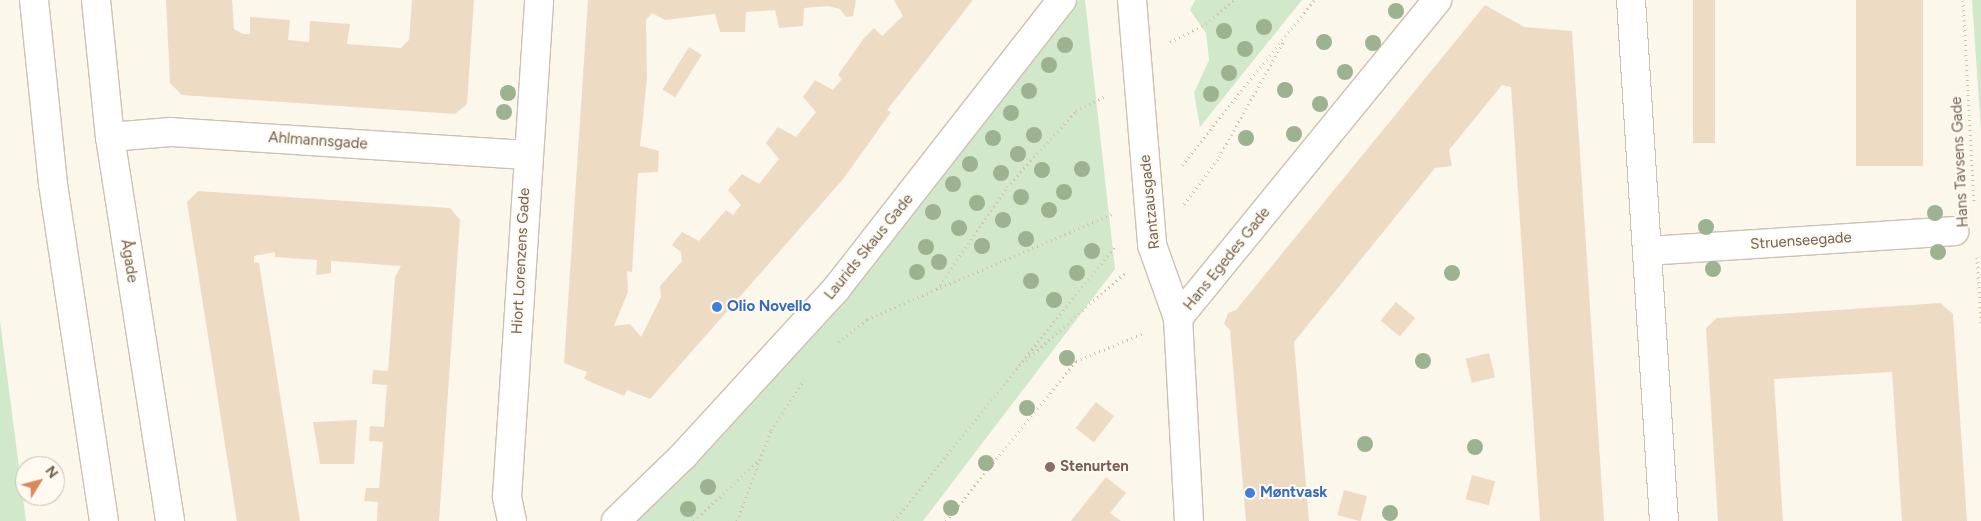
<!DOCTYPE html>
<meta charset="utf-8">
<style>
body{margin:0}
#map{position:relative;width:1981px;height:521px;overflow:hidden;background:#fbf7eb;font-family:Figtree,sans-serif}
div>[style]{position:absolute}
.green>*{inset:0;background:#d2e8ca}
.building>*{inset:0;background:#eedbc4;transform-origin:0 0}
.path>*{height:3px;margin-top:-1.5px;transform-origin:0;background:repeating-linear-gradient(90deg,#d4bfa7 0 1px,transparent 0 5px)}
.roads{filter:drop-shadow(1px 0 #cdc1b1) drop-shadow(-1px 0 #cdc1b1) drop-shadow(0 1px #cdc1b1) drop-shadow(0 -1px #cdc1b1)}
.minor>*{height:28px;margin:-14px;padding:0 14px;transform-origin:14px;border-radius:14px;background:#fff}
.trees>*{width:16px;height:16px;margin:-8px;border-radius:50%;background:#9db291}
.dots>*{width:14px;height:14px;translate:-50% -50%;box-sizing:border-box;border:2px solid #fefaf1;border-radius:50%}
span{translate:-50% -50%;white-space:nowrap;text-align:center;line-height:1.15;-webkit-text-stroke:4px #fefaf1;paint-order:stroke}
.street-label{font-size:15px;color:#74624f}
.shop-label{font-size:15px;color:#366cbe;font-weight:700}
.left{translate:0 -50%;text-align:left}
.education-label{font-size:15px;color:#785e54;font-weight:700}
.north{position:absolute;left:15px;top:456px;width:50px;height:50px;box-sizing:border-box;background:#fefaf1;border:1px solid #c7bdb0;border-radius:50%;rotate:53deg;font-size:14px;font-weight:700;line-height:20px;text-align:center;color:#74624f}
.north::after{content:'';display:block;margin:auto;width:18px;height:22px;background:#da895b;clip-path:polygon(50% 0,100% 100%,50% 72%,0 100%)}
</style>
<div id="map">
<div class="green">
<div style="clip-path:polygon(1079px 0,1085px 0,1115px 269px,923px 521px,632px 521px,762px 392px,840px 304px)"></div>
<div style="clip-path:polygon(1195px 0,1302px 0,1200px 127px,1194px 93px,1209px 60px,1206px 33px,1190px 10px)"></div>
<div style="clip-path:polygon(1972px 0,1981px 0,1981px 130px)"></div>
<div style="clip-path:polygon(0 321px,26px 521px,0 521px)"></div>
</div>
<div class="building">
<div style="clip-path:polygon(166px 0,232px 0,234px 29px,243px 34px,250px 34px,250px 17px,290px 20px,288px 40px,309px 42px,310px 21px,350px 24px,347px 44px,401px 48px,409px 40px,412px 0,474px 0,467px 104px,455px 114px,182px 95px,170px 83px)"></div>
<div style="clip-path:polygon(588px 0,856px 0,853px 16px,846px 17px,840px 9px,828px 6px,804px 8px,803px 26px,779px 28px,775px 10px,746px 12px,745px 32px,720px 32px,715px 14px,665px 20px,652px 13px,646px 20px,647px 78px,640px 146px,659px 151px,658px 172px,638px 173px,632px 272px,627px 271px,628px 292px,614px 326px,630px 324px,641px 337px,661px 297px,660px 286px,682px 261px,681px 252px,672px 245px,682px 232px,699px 241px,726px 210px,733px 215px,741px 205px,728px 190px,742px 174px,759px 184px,779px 159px,766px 143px,778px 127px,796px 137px,816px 112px,803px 97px,815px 80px,833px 90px,842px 79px,838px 75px,864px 38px,874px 28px,882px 36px,903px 16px,894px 0,973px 0,887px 110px,891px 112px,844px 178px,650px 399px,627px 390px,624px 396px,584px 379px,587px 372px,564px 363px)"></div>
<div style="left:1693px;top:0;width:22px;height:143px"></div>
<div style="left:1856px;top:0;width:67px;height:166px"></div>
<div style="clip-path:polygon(1485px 5px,1524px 27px,1572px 31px,1604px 521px,1540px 521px,1511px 87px,1502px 85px,1449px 150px,1452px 166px,1435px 168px,1294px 342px,1309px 521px,1246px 521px,1230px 330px,1224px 324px,1228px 313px,1236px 310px)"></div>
<div style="left:689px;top:47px;width:15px;height:50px;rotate:32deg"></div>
<div style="clip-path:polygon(198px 191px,450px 208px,460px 220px,439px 521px,377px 521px,378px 502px,364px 501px,366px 488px,379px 488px,383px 442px,369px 441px,370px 426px,384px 427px,387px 385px,372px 384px,373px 370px,388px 371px,395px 277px,401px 266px,331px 261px,331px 273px,316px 275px,317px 260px,275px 257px,275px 252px,254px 256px,254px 262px,259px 263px,300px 521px,237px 521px,187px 202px)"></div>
<div style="left:1396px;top:302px;width:25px;height:24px;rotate:40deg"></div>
<div style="clip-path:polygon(1940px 303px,1953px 314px,1967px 521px,1902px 521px,1892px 372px,1774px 379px,1783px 521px,1718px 521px,1706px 328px,1717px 318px)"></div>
<div style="left:1489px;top:353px;width:25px;height:24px;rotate:76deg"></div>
<div style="left:1096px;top:402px;width:23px;height:33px;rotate:38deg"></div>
<div style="clip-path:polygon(357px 420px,354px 464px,320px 464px,313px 422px)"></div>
<div style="left:1472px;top:475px;width:24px;height:25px;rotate:15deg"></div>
<div style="clip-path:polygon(1106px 477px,1126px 493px,1110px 513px,1121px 521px,1071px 521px)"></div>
<div style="left:1344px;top:490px;width:24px;height:26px;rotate:15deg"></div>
</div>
<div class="path">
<div style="left:1963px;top:0;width:203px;rotate:86.9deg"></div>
<div style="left:1170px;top:42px;width:40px;rotate:-26.6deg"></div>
<div style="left:1206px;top:24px;width:37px;rotate:-41deg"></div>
<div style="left:1182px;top:165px;width:211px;rotate:-51.3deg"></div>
<div style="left:1184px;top:204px;width:59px;rotate:-53.3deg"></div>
<div style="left:1219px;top:157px;width:135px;rotate:-60.8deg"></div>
<div style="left:1977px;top:257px;width:66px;rotate:86.5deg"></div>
<div style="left:937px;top:289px;width:124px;rotate:-55.5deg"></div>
<div style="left:1007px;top:187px;width:103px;rotate:-47.8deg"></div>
<div style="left:1076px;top:111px;width:33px;rotate:-27deg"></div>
<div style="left:839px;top:342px;width:36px;rotate:-39deg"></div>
<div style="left:867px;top:319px;width:269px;rotate:-23.2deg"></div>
<div style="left:1026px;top:360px;width:132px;rotate:-41.3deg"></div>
<div style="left:694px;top:521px;width:88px;rotate:-43.2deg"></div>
<div style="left:737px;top:521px;width:97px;rotate:-69.5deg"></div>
<div style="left:771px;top:430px;width:60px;rotate:-56.6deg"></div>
<div style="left:894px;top:521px;width:354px;rotate:-51.2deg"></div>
<div style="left:946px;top:521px;width:206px;rotate:-50.9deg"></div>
<div style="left:1076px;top:361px;width:74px;rotate:-22.4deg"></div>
</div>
<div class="roads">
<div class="minor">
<div style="left:34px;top:0;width:185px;rotate:84.1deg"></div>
<div style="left:53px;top:184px;width:341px;rotate:81.4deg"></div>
<div style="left:96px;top:0;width:138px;rotate:84.2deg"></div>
<div style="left:110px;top:137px;width:389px;rotate:81.1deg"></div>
<div style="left:1132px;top:0;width:246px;rotate:85.3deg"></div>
<div style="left:1152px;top:245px;width:77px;rotate:70.4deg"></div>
<div style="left:1178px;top:318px;width:203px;rotate:86.9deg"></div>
<div style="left:1631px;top:0;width:522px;rotate:86.38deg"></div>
<div style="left:110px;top:137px;width:61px;rotate:-4.7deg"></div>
<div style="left:171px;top:132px;width:357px;rotate:3.7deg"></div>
<div style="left:1648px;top:251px;width:307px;rotate:-3.7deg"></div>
<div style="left:1178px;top:318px;width:410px;rotate:-50.8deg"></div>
<div style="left:512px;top:521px;width:25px;rotate:-102deg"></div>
<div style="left:507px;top:497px;width:498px;rotate:-86.3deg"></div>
<div style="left:616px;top:521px;width:95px;rotate:-44.1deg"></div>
<div style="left:684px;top:455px;width:225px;rotate:-47.5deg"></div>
<div style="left:836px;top:289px;width:367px;rotate:-52deg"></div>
</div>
</div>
<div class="trees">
<div style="left:1396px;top:11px"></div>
<div style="left:1264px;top:27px"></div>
<div style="left:1224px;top:31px"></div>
<div style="left:1324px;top:42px"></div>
<div style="left:1373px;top:43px"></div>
<div style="left:1065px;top:45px"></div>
<div style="left:1245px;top:49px"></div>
<div style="left:1049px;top:65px"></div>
<div style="left:1345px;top:72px"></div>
<div style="left:1229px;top:73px"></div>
<div style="left:1285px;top:90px"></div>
<div style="left:1029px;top:91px"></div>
<div style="left:508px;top:93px"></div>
<div style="left:1211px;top:94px"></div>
<div style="left:1320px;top:104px"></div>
<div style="left:504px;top:112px"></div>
<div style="left:1011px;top:113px"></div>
<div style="left:1294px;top:134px"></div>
<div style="left:1034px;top:135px"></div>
<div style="left:993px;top:138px"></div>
<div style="left:1246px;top:138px"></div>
<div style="left:1018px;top:154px"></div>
<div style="left:970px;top:164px"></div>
<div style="left:1082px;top:169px"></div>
<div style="left:1042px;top:170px"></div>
<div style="left:1001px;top:173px"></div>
<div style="left:953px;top:184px"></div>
<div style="left:1064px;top:192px"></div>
<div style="left:1021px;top:197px"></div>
<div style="left:977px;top:203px"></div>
<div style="left:1049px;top:210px"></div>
<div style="left:933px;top:212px"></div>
<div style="left:1935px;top:213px"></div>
<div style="left:1003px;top:220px"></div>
<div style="left:1706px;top:227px"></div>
<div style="left:959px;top:228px"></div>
<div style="left:1026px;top:239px"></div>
<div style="left:982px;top:246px"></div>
<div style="left:926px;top:247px"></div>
<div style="left:1092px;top:251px"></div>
<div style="left:1938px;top:252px"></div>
<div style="left:939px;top:262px"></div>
<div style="left:1713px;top:269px"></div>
<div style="left:917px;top:272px"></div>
<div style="left:1077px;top:273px"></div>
<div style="left:1452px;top:273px"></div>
<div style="left:1031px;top:281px"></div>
<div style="left:1054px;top:300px"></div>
<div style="left:1067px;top:358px"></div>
<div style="left:1423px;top:361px"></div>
<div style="left:1027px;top:408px"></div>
<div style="left:1365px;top:444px"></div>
<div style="left:1475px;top:447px"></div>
<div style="left:986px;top:463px"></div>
<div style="left:708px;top:487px"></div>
<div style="left:951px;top:508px"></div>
<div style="left:688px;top:509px"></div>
<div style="left:1390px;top:513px"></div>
</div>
<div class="dots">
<div style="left:717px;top:307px;background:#3f7fe0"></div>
<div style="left:1050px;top:467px;background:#8d6e63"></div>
<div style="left:1250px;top:493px;background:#3f7fe0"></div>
</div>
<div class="street-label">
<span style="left:318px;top:141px;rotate:4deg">Ahlmannsgade</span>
<span style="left:1960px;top:162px;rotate:-93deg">Hans Tavsens Gade</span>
<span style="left:1150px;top:202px;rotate:-96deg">Rantzausgade</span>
<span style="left:1801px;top:241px;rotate:-4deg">Struenseegade</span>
<span style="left:869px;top:247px;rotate:-51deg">Laurids Skaus Gade</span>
<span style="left:1227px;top:259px;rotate:-51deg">Hans Egedes Gade</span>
<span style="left:129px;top:261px;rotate:81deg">Ågade</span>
<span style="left:521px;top:261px;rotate:-87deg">Hiort Lorenzens Gade</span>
</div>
<div class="shop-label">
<span class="left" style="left:727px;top:307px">Olio Novello</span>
<span class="left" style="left:1260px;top:493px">Møntvask</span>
</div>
<div class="education-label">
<span class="left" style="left:1060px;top:467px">Stenurten</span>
</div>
<div class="north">N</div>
</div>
